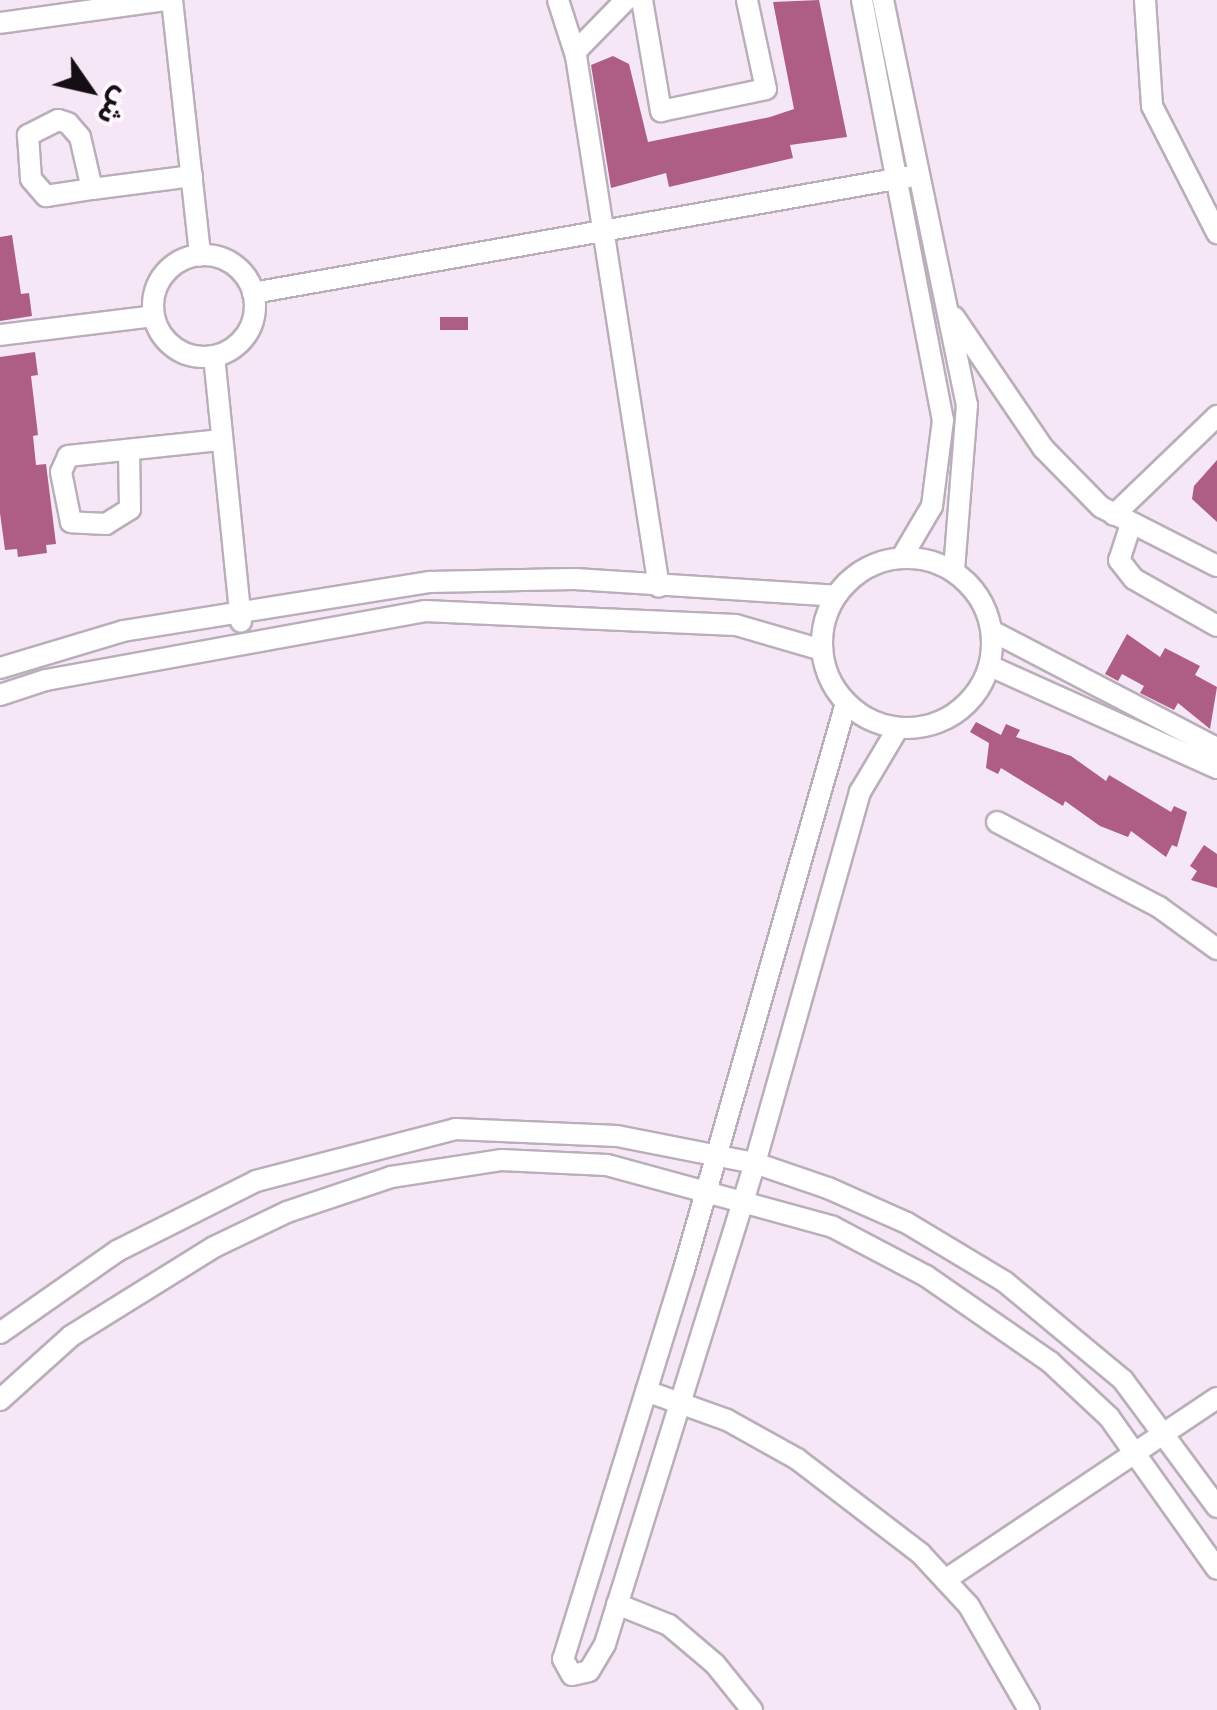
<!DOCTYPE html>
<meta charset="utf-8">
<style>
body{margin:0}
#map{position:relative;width:1217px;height:1710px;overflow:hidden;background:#f5e7f5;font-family:Montserrat,"Noto Sans Arabic",sans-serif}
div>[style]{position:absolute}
.building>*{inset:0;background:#ae5e85;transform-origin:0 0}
.roads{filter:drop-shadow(2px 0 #bbaebb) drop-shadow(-2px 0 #bbaebb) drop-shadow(0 2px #bbaebb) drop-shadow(0 -2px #bbaebb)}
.minor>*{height:20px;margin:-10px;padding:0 10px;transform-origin:10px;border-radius:10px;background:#fff}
.minor>.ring{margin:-10px;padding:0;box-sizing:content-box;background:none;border:20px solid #fff;border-radius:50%}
span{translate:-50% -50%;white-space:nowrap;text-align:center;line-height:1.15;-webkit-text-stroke:8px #fff6ff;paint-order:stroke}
.north{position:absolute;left:40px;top:40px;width:100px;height:100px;-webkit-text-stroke:8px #fff6ff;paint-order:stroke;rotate:124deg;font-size:28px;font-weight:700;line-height:40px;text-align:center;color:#140f14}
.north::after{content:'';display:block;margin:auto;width:35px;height:45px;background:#140f14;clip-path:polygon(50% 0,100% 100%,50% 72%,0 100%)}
</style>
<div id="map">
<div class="building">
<div style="clip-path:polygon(819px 0,847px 137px,790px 145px,793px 158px,669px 187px,666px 173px,611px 188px,591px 65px,613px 56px,629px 64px,648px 142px,770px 117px,794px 109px,773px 2px)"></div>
<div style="clip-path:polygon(12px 235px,21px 294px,29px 293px,32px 316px,0 321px,0 237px)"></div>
<div style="left:468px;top:317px;width:13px;height:28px;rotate:90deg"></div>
<div style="clip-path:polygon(35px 352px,38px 375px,31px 376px,38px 435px,33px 436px,36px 465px,46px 464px,56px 544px,46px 545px,47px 553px,18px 557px,17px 549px,5px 550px,0 513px,0 357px)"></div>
<div style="clip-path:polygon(1217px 460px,1217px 522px,1192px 499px,1194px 486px)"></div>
<div style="clip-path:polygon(1127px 634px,1160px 657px,1165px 648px,1200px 666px,1195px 675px,1217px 687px,1210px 729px,1178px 703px,1174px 710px,1140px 693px,1144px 686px,1122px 674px,1118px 681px,1105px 674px)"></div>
<div style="clip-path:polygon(976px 722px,1001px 735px,1006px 724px,1020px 730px,1016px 737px,1071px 756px,1106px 781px,1109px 775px,1171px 812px,1174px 806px,1187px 812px,1177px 847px,1172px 845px,1166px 857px,1131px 831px,1128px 837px,1100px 826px,1065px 801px,1063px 806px,1001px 768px,998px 774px,986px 768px,989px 743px,970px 732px)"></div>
<div style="clip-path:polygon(1204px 845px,1217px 854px,1217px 888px,1191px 880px,1197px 871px,1190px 866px)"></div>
</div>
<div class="roads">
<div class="minor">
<div style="left:172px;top:0;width:257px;rotate:83.7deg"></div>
<div style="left:558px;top:0;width:59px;rotate:72.2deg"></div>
<div style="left:576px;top:56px;width:537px;rotate:81.12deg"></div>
<div style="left:642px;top:0;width:113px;rotate:80.3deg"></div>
<div style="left:661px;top:111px;width:107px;rotate:-11.8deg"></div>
<div style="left:766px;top:89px;width:91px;rotate:-102.1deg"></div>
<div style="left:862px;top:0;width:428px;rotate:79.1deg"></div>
<div style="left:943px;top:420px;width:87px;rotate:97.3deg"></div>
<div style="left:932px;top:506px;width:59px;rotate:120.5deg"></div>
<div style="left:883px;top:0;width:414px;rotate:78.3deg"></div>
<div style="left:967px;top:405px;width:166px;rotate:94.5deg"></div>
<div style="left:1145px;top:0;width:106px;rotate:86.2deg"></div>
<div style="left:1152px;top:106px;width:143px;rotate:62.9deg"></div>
<div style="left:0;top:23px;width:168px;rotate:-7.9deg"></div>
<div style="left:575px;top:52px;width:73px;rotate:-45.6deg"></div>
<div style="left:92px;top:189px;width:53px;rotate:-103deg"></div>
<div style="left:80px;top:137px;width:18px;rotate:-131deg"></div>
<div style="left:68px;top:123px;width:10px;rotate:-163deg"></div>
<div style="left:58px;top:120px;width:34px;rotate:153deg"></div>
<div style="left:28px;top:135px;width:44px;rotate:86.1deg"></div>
<div style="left:31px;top:179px;width:23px;rotate:49deg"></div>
<div style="left:46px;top:196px;width:47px;rotate:-8.7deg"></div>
<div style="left:92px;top:189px;width:101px;rotate:-7.4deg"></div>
<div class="ring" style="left:153px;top:255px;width:82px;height:82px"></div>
<div style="left:253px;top:293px;width:675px;rotate:-10.06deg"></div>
<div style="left:954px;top:317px;width:158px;rotate:55.8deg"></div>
<div style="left:1043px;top:448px;width:83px;rotate:45.5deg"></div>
<div style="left:1101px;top:507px;width:130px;rotate:27deg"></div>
<div style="left:0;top:335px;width:155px;rotate:-7deg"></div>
<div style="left:214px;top:356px;width:267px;rotate:84.2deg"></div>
<div style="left:129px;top:450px;width:59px;rotate:89deg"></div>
<div style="left:130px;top:509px;width:28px;rotate:148deg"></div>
<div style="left:106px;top:524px;width:35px;rotate:-177deg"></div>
<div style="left:71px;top:522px;width:51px;rotate:-101.3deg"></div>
<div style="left:61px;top:472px;width:17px;rotate:-66deg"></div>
<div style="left:68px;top:456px;width:152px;rotate:-6deg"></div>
<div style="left:1114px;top:515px;width:143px;rotate:-43.9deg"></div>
<div style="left:1131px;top:524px;width:38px;rotate:108deg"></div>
<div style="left:1119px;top:560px;width:24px;rotate:52deg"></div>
<div style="left:1134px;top:579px;width:95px;rotate:29.5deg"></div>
<div class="ring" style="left:822px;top:558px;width:150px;height:150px"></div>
<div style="left:992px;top:631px;width:254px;rotate:27.5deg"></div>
<div style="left:990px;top:666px;width:249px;rotate:24.2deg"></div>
<div style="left:0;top:668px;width:128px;rotate:-16.7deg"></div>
<div style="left:123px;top:631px;width:311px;rotate:-9.1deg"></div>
<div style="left:430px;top:582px;width:145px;rotate:-1.2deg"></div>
<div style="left:575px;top:579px;width:261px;rotate:3.7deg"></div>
<div style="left:0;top:695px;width:48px;rotate:-18.1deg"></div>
<div style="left:46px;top:680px;width:385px;rotate:-10.3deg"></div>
<div style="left:425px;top:611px;width:311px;rotate:2.6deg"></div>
<div style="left:736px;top:625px;width:90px;rotate:16.2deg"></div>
<div style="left:846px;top:703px;width:589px;rotate:105.97deg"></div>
<div style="left:684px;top:1269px;width:408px;rotate:107.2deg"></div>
<div style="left:563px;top:1659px;width:18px;rotate:61deg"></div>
<div style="left:572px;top:1675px;width:17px;rotate:-13deg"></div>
<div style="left:589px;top:1671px;width:31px;rotate:-59deg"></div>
<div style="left:605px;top:1644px;width:504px;rotate:-72.68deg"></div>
<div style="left:755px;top:1163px;width:386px;rotate:-74.2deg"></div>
<div style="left:860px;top:792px;width:74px;rotate:-59.3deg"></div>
<div style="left:997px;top:822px;width:183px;rotate:27.7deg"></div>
<div style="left:1159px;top:907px;width:72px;rotate:35.9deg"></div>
<div style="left:0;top:1333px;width:143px;rotate:-35deg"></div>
<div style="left:117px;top:1251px;width:156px;rotate:-26.7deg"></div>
<div style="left:256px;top:1181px;width:206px;rotate:-14.6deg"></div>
<div style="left:455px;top:1129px;width:162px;rotate:2.5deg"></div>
<div style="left:617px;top:1136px;width:141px;rotate:11.1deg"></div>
<div style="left:755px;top:1163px;width:77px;rotate:18.9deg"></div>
<div style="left:828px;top:1188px;width:86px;rotate:23.9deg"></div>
<div style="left:907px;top:1223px;width:114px;rotate:31deg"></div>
<div style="left:1005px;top:1282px;width:153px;rotate:39.7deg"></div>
<div style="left:1123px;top:1380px;width:158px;rotate:53.5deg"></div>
<div style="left:646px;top:1391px;width:86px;rotate:19.7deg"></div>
<div style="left:727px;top:1420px;width:80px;rotate:29.1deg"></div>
<div style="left:797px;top:1459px;width:155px;rotate:37.4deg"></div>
<div style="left:920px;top:1553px;width:72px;rotate:47.2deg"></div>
<div style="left:969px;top:1606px;width:120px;rotate:60deg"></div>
<div style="left:0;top:1400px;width:96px;rotate:-42deg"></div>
<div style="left:71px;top:1336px;width:168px;rotate:-31.9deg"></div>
<div style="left:214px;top:1247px;width:81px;rotate:-25.6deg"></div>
<div style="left:287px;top:1212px;width:110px;rotate:-18.6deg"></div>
<div style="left:391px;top:1177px;width:111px;rotate:-8.8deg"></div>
<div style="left:501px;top:1160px;width:106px;rotate:2.7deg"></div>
<div style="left:607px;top:1165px;width:234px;rotate:15.3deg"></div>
<div style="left:833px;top:1227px;width:105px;rotate:27.8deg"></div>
<div style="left:926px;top:1276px;width:151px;rotate:34.7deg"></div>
<div style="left:1050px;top:1362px;width:81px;rotate:43deg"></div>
<div style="left:1109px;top:1417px;width:186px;rotate:54.6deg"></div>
<div style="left:945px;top:1580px;width:327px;rotate:-33.8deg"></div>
<div style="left:617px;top:1604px;width:56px;rotate:22deg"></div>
<div style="left:669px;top:1625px;width:60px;rotate:40.3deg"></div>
<div style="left:715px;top:1664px;width:59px;rotate:51.2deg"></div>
</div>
</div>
<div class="north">ش</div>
</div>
